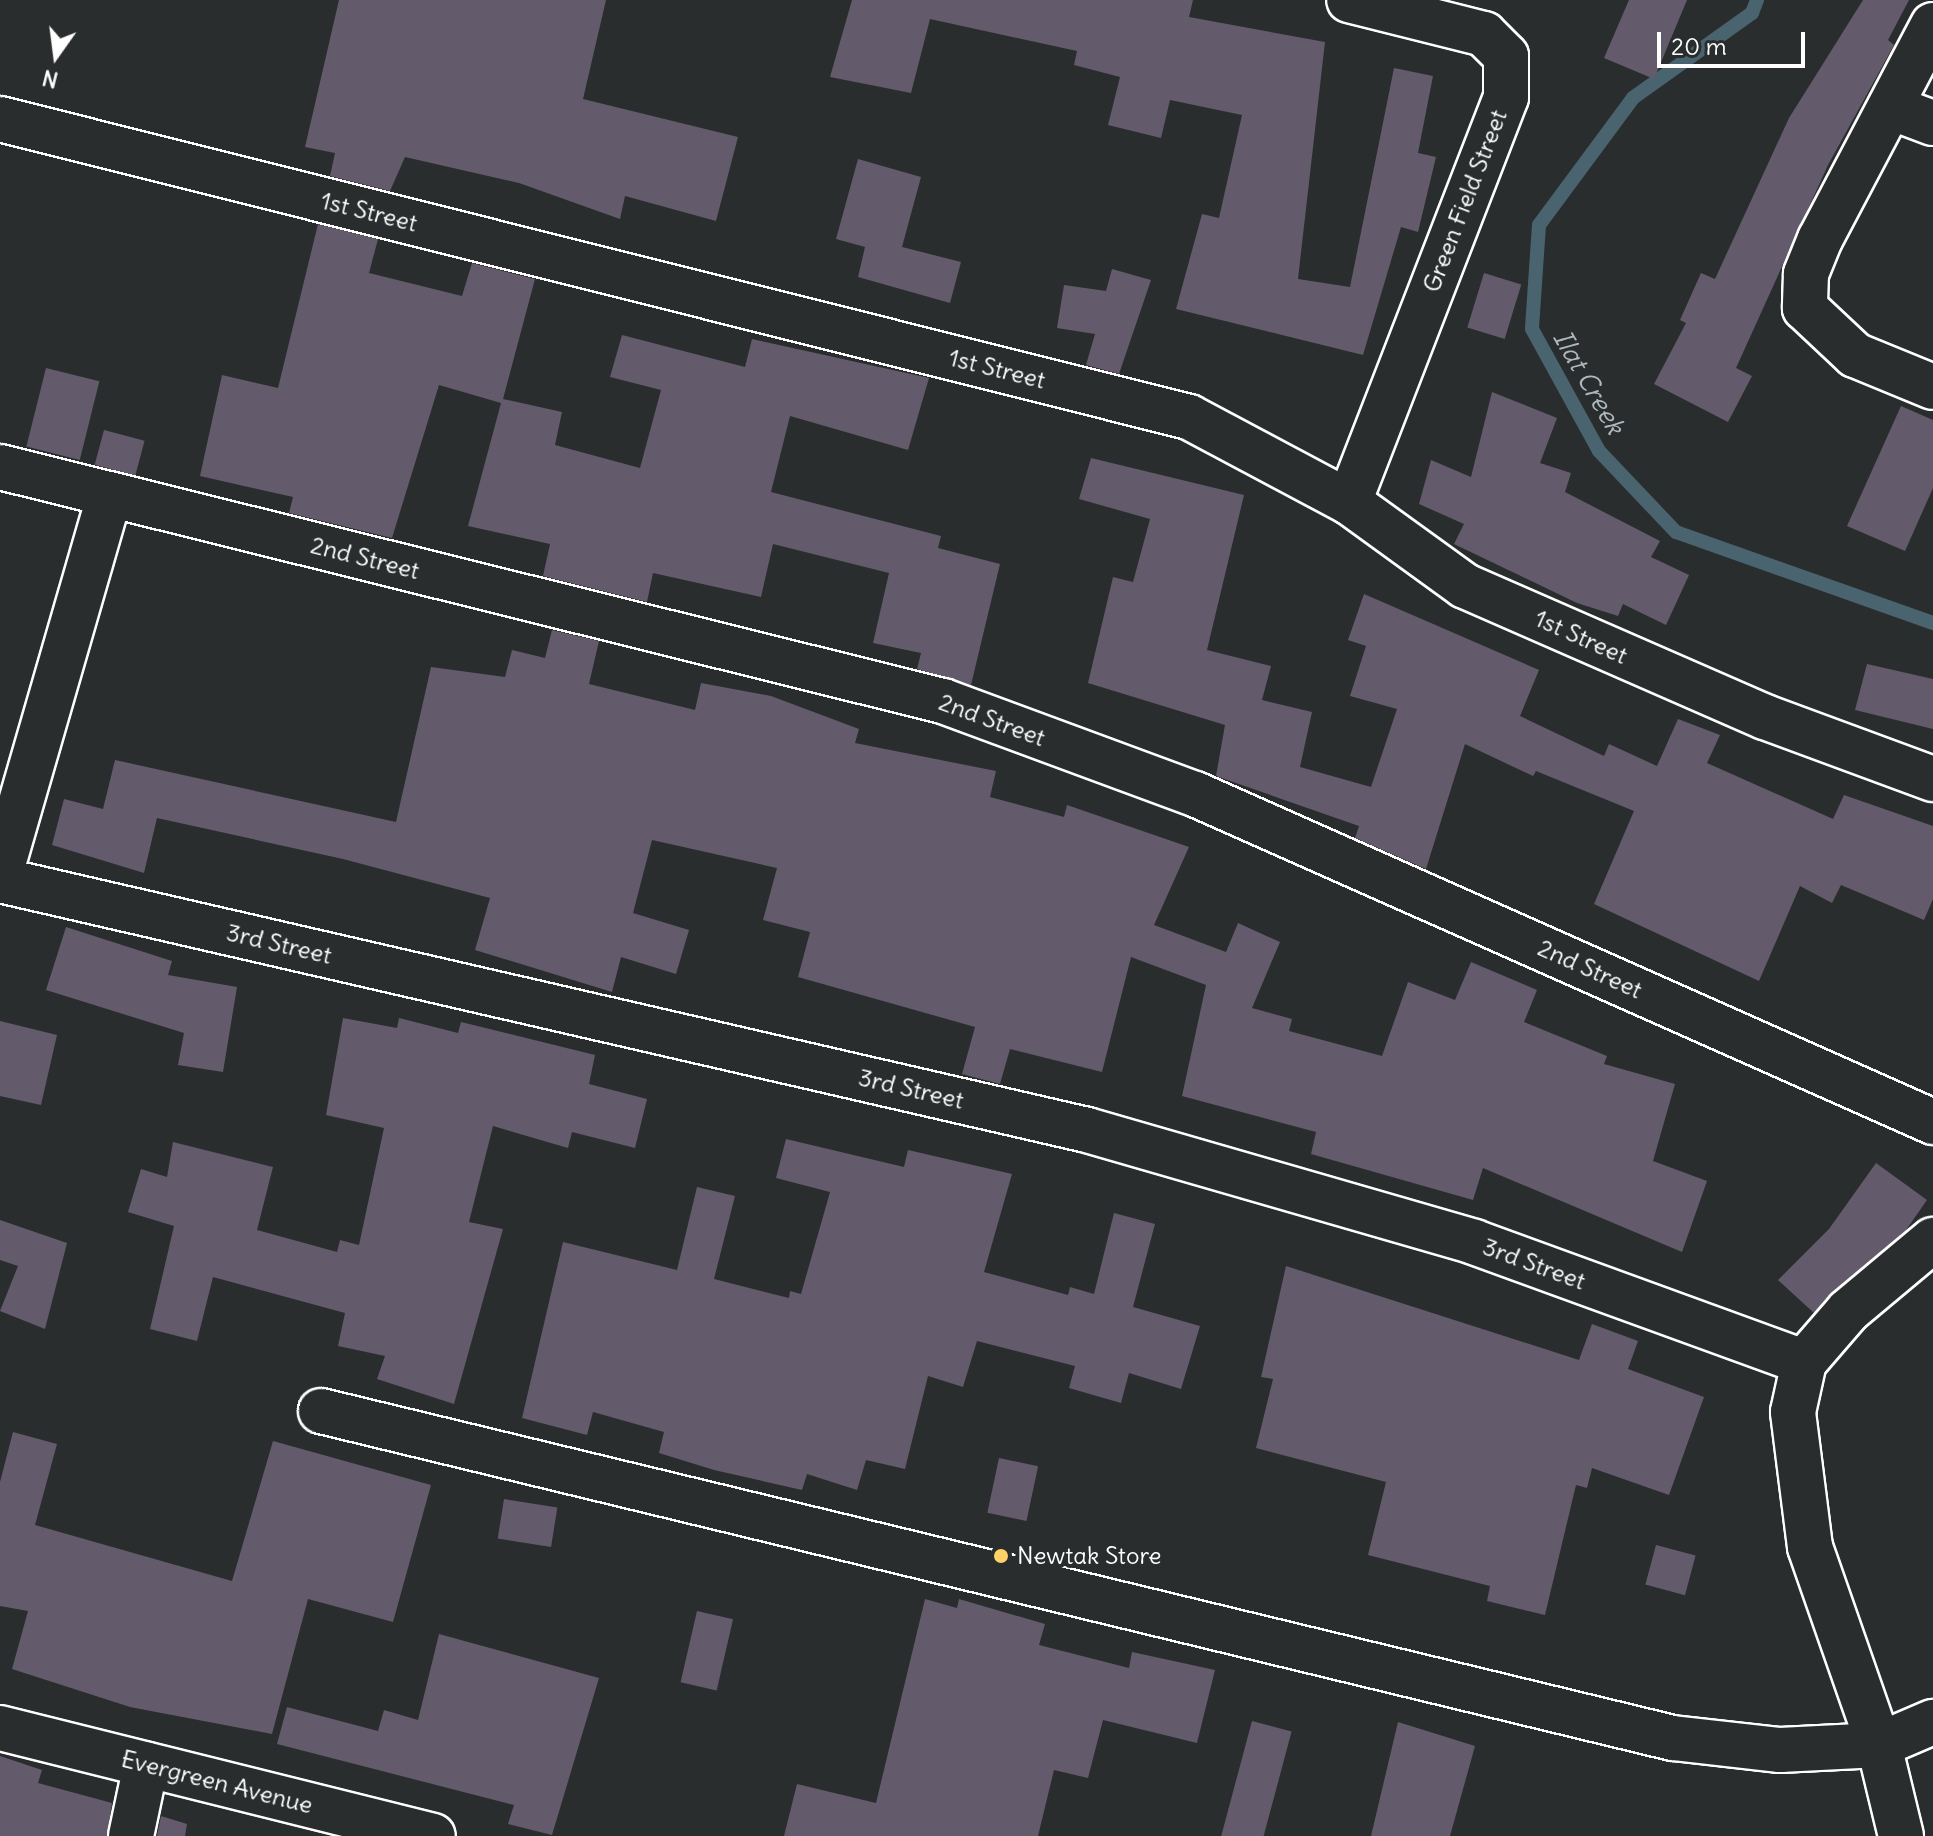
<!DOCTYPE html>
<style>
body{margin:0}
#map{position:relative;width:1933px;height:1836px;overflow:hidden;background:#2a2d2e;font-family:Delius,sans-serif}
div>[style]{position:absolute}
.stream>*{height:14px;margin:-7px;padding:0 7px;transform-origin:7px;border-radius:7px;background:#4a646f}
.building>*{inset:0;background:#635a6b;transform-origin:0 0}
.roads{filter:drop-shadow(2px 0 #fff) drop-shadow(-2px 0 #fff) drop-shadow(0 2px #fff) drop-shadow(0 -2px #fff)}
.minor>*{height:44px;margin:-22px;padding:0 22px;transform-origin:22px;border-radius:22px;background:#2a2d2e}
.tertiary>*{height:44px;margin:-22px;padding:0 22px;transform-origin:22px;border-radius:22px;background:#2a2d2e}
.dots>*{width:22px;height:22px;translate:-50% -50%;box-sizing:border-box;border:4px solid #2a2d2e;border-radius:50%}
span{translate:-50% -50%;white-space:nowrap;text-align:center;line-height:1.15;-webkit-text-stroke:8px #2a2d2e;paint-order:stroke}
.street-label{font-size:24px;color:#fff}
.poi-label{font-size:24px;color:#fff}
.left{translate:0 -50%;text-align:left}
.water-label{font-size:26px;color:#aeb9be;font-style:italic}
.north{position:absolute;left:16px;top:16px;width:80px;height:80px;-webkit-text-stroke:6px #2a2d2e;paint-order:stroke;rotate:194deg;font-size:22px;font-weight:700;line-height:32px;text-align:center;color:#fff}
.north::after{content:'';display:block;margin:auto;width:28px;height:36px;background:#fff;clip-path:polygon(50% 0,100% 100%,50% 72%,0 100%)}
.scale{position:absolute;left:1657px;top:32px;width:148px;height:36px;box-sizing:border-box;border:4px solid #fff;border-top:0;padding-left:10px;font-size:24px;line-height:28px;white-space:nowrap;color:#fff;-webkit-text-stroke:6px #2a2d2e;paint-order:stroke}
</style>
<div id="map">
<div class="stream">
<div style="left:1757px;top:0;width:14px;rotate:111deg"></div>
<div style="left:1752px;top:13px;width:146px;rotate:144.5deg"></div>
<div style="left:1633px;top:98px;width:158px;rotate:126.5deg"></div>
<div style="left:1539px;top:225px;width:104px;rotate:93.9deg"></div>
<div style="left:1532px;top:329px;width:139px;rotate:61.2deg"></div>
<div style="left:1599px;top:451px;width:112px;rotate:46.5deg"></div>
<div style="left:1676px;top:532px;width:273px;rotate:19.5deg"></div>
</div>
<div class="building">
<div style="clip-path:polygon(339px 0,606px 0,583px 99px,738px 137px,716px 221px,625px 196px,620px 219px,519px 183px,405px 157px,390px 191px,330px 176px,335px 153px,305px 147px)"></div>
<div style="clip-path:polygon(852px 0,1193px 0,1189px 17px,1325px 42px,1298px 279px,1350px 287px,1394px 68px,1433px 76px,1418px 153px,1436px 157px,1418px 232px,1401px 227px,1363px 355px,1176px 309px,1202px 214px,1219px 218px,1242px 115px,1170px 100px,1161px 138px,1108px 125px,1120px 77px,1074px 65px,1077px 51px,930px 19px,911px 93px,830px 77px)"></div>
<div style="clip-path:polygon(1629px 0,1687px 0,1654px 79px,1604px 58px)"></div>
<div style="clip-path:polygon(1863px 0,1909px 0,1888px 40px,1894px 45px,1828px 165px,1736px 368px,1752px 376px,1728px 422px,1654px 384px,1686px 323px,1680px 320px,1701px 273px,1715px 279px,1789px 118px)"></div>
<div style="clip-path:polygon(858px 159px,921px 177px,902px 247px,961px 262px,950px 303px,858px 277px,865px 247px,836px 239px)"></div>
<div style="clip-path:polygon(318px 224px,378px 239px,369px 273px,462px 296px,472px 263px,535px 279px,503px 399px,562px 412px,555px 445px,640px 468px,661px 390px,610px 377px,622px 335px,745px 367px,752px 339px,929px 378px,908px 450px,790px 416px,771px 492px,941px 536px,938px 548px,1000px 564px,971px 685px,917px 669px,921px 653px,873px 643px,889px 573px,773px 544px,761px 597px,653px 573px,647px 602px,543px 576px,550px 544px,468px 526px,501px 403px,439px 385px,392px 538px,289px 513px,293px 497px,200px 476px,222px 375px,278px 388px)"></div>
<div style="clip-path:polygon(1112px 269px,1151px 280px,1119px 374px,1086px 365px,1095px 334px,1057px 328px,1064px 285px,1106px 291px)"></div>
<div style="left:1484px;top:273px;width:39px;height:57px;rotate:17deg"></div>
<div style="left:46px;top:368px;width:55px;height:81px;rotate:14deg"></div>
<div style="clip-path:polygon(1492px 392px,1557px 418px,1540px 463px,1571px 473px,1565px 492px,1660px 541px,1651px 557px,1689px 575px,1666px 625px,1623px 604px,1618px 616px,1577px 603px,1454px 544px,1464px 524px,1419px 504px,1431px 460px,1471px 477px)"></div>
<div style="clip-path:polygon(1901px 406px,1933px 420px,1933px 488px,1905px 551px,1847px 526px)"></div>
<div style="left:104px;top:430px;width:42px;height:36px;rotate:15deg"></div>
<div style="clip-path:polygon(1091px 458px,1244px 495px,1207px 650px,1271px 666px,1262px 700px,1312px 712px,1300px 767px,1371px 787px,1397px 709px,1350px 696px,1366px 646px,1348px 640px,1364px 594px,1539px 670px,1520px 716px,1604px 756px,1609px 744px,1657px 766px,1678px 719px,1720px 735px,1707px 763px,1833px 819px,1844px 795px,1933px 826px,1933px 899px,1924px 920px,1841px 885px,1832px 903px,1800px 886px,1759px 981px,1594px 904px,1634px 811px,1536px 771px,1533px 776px,1465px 744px,1426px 869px,1355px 838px,1359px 826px,1216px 776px,1225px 725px,1088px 683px,1113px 577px,1133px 582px,1150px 519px,1079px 499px)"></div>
<div style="clip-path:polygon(552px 630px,599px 641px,589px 684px,695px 710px,701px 683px,771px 696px,859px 729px,855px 743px,996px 771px,990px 797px,1064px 817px,1067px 805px,1189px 847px,1154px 925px,1226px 952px,1238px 923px,1280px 942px,1252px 1008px,1292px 1019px,1289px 1031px,1382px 1056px,1408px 982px,1455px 1000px,1471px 962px,1537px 990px,1524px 1022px,1607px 1056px,1604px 1064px,1675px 1084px,1653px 1161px,1707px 1181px,1682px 1252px,1483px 1168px,1473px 1200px,1311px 1154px,1316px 1132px,1182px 1096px,1206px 985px,1131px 957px,1102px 1072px,1010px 1049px,1000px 1084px,962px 1074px,975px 1027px,798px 977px,810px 932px,763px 920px,777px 868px,652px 840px,633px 913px,689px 930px,676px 974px,621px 957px,612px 992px,475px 950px,490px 898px,343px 859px,157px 818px,144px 873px,52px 845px,64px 799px,103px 809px,115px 760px,396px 822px,431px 667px,505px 677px,512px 650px,545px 658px)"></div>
<div style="clip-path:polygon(1867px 664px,1933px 679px,1933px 729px,1855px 710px)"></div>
<div style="clip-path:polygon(66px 927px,172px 961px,168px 975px,237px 987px,223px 1072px,178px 1065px,184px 1033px,46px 990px)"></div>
<div style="clip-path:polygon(343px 1018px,397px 1028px,399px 1018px,458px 1033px,461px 1022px,595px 1055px,589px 1084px,647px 1099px,635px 1148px,572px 1132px,568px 1148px,493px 1126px,469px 1222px,503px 1229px,454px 1404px,377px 1379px,385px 1356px,338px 1346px,345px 1313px,213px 1277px,197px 1341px,150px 1329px,174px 1226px,128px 1212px,141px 1169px,167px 1177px,173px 1142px,273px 1167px,257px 1230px,337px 1252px,340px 1240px,359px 1245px,384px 1128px,326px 1115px)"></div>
<div style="clip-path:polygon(0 1021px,57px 1035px,41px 1105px,0 1096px)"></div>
<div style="clip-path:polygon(786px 1139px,904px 1167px,908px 1150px,1012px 1174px,984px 1272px,1068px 1295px,1070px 1287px,1094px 1294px,1114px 1213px,1155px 1224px,1133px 1307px,1200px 1326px,1181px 1389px,1129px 1373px,1121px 1403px,1069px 1388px,1075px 1366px,977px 1341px,963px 1387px,928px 1376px,905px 1469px,866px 1460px,857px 1490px,807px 1474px,802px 1490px,714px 1470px,659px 1453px,664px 1432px,593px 1412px,587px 1435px,522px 1418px,563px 1242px,677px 1270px,697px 1187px,735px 1196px,714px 1279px,789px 1298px,790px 1291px,801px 1294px,830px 1192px,776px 1178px)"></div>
<div style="clip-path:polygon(1876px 1163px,1927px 1200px,1906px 1230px,1814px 1313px,1778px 1280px,1829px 1229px)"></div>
<div style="clip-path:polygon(0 1220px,67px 1243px,45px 1329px,0 1311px,18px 1266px,0 1260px)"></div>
<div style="clip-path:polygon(1286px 1266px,1579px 1360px,1592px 1324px,1638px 1341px,1628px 1369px,1704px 1397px,1669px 1495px,1592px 1468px,1587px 1488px,1576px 1485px,1545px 1615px,1487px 1601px,1490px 1586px,1368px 1555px,1386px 1482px,1256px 1448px,1273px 1379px,1261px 1377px)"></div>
<div style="clip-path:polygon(13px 1432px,57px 1444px,35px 1525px,232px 1581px,273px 1441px,431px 1485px,393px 1622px,308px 1599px,272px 1734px,130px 1707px,12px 1669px,28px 1611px,0 1606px,0 1482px)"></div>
<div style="left:999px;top:1458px;width:40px;height:56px;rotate:12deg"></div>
<div style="left:504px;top:1499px;width:54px;height:40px;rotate:9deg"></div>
<div style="left:1656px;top:1545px;width:41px;height:41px;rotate:15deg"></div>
<div style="clip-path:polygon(925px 1599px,957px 1608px,959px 1599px,1045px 1624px,1039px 1645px,1129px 1668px,1132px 1652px,1215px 1670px,1197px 1743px,1103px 1720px,1088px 1778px,1054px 1770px,1038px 1836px,784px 1836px,797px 1784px,876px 1803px)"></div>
<div style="left:697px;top:1611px;width:37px;height:73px;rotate:13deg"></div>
<div style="clip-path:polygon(439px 1634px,599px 1678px,552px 1835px,508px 1824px,514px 1805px,277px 1744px,287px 1707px,378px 1731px,384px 1710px,418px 1720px)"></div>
<div style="left:1252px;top:1721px;width:41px;height:119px;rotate:15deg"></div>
<div style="clip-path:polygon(1398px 1722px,1475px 1746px,1450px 1836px,1371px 1836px)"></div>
<div style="clip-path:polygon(0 1756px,42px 1770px,38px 1783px,112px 1803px,107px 1836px,0 1836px)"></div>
<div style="clip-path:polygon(161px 1816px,187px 1824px,185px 1836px,157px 1836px)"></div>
</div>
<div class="roads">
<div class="minor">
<div style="left:1933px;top:25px;width:242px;rotate:117.8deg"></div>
<div style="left:1820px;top:239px;width:38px;rotate:112deg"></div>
<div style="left:1806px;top:274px;width:34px;rotate:92deg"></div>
<div style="left:1805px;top:308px;width:69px;rotate:43.2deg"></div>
<div style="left:1855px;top:355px;width:84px;rotate:22.3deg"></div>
<div style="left:1890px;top:107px;width:46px;rotate:20.4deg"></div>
<div style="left:0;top:119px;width:1226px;rotate:14.07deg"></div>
<div style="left:1189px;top:417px;width:181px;rotate:28deg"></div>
<div style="left:1349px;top:502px;width:143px;rotate:35.9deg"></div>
<div style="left:1465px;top:586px;width:327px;rotate:23.6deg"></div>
<div style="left:1765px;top:717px;width:179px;rotate:20.3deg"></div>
<div style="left:0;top:467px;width:972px;rotate:13.94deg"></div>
<div style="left:943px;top:701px;width:269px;rotate:20.3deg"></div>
<div style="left:1195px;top:794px;width:808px;rotate:23.96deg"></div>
<div style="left:1349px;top:502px;width:434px;rotate:-68.8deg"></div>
<div style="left:1506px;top:97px;width:41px;rotate:-90deg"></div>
<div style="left:1506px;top:56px;width:31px;rotate:-135deg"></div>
<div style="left:1484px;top:34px;width:139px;rotate:-165.9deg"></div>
<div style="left:0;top:875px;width:396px;rotate:-73.9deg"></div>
<div style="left:0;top:880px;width:1115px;rotate:12.95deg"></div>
<div style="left:1087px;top:1130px;width:403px;rotate:16.1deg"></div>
<div style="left:1474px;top:1242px;width:351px;rotate:20deg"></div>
<div style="left:321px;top:1411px;width:1391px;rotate:13.6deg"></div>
<div style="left:1673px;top:1738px;width:108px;rotate:6.4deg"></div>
<div style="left:1780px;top:1750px;width:99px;rotate:-2.9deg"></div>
<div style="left:1879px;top:1745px;width:59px;rotate:-23.1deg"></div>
<div style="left:131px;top:1836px;width:73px;rotate:-78.1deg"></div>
<div style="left:1901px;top:1836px;width:94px;rotate:-103.6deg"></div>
<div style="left:1879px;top:1745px;width:210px;rotate:-109.2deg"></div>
<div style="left:1810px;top:1547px;width:136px;rotate:-97.2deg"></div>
<div style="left:1793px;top:1412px;width:51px;rotate:-77.6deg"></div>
<div style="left:1804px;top:1362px;width:67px;rotate:-49.2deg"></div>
<div style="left:1848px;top:1311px;width:111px;rotate:-39.9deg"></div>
</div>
<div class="tertiary">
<div style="left:0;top:1728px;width:446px;rotate:14deg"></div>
</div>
</div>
<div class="dots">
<div style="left:1001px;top:1556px;background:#ffd166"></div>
</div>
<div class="street-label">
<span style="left:1465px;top:201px;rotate:-69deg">Green Field Street</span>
<span style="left:369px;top:212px;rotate:14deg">1st Street</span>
<span style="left:997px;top:369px;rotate:14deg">1st Street</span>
<span style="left:365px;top:558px;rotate:14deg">2nd Street</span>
<span style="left:1581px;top:637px;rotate:24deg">1st Street</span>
<span style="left:992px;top:720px;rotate:20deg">2nd Street</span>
<span style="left:279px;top:944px;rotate:13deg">3rd Street</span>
<span style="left:1590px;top:969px;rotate:24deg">2nd Street</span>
<span style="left:911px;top:1089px;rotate:13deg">3rd Street</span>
<span style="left:1534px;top:1264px;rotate:20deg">3rd Street</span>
<span style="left:217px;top:1782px;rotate:14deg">Evergreen Avenue</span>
</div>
<div class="poi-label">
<span class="left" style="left:1017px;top:1556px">Newtak Store</span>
</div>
<div class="water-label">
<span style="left:1589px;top:382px;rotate:60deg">Ilat Creek</span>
</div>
<div class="north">N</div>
<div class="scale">20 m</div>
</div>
